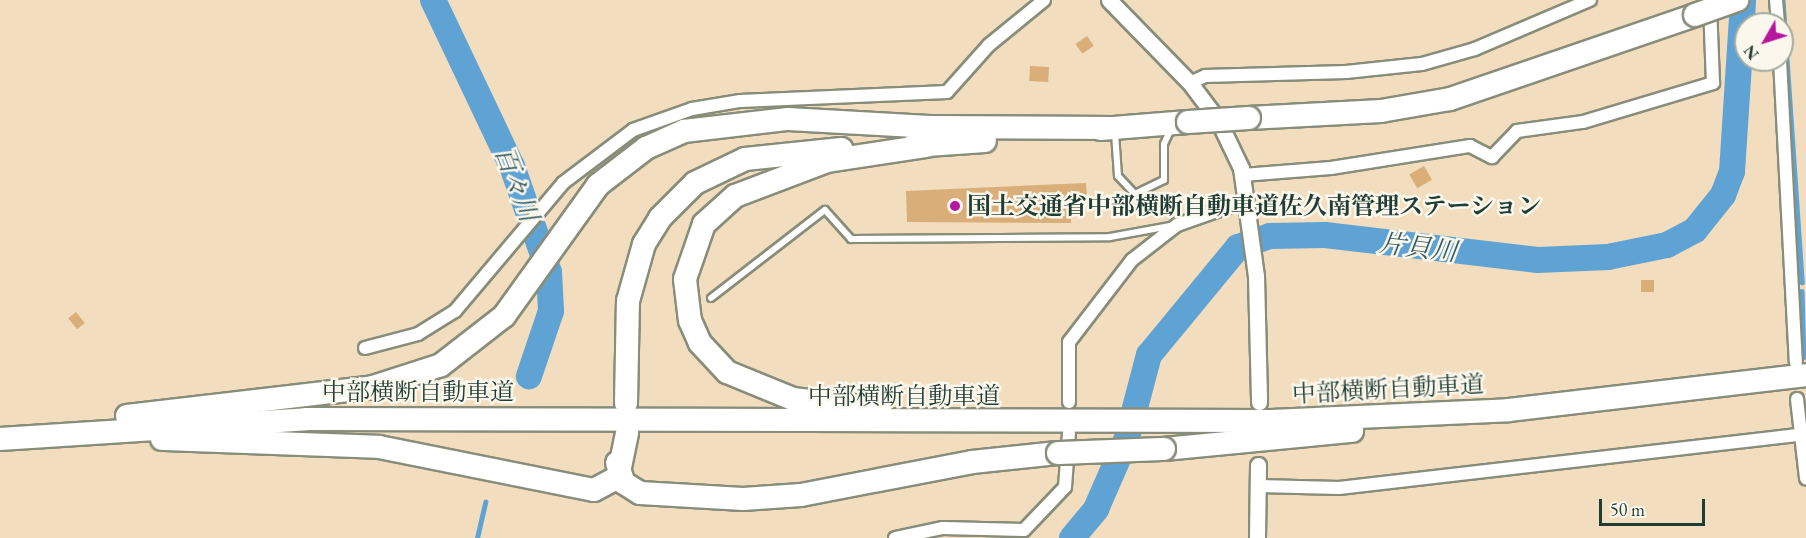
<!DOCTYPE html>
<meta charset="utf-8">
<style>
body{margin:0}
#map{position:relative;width:1806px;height:538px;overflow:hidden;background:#f2ddbf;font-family:"EB Garamond","Noto Serif JP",serif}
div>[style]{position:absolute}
.stream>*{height:4.5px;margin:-2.25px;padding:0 2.25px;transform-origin:2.25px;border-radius:2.25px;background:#5fa3d4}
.river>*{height:26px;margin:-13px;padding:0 13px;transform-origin:13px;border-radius:13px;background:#5fa3d4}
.building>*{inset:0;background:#d9ae78;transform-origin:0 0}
.motorway-tunnel>*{height:22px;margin-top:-11px;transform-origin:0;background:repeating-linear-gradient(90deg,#c8bda3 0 22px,transparent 0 33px)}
.roads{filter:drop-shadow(2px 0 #888d7a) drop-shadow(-2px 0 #888d7a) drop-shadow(0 2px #888d7a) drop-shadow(0 -2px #888d7a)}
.service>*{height:6px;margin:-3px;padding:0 3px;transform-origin:3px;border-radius:3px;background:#fff}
.minor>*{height:12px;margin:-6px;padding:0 6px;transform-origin:6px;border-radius:6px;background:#fff}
.tertiary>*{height:15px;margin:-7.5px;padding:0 7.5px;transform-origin:7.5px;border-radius:7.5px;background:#fff}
.motorway>*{height:22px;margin:-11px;padding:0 11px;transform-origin:11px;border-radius:11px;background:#fff}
.bridges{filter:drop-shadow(2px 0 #888d7a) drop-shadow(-2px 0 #888d7a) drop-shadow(0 2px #888d7a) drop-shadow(0 -2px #888d7a)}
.motorway-bridge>*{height:22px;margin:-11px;padding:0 11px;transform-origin:11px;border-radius:11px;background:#fff}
.dots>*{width:16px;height:16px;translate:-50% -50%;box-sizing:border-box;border:3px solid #fbf7ec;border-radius:50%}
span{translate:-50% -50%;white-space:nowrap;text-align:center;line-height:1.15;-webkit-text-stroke:5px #fbf7ec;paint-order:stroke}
.poi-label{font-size:24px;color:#1f3d34;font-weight:700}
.left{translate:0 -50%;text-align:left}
.street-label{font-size:24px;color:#1f3d34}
.water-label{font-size:26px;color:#325c64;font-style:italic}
.north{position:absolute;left:1734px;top:12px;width:60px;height:60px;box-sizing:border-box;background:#fbf7ec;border:2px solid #a3ada2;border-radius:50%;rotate:231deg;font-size:16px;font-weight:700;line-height:24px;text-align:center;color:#1f3d34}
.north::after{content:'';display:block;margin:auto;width:21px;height:27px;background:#b5179e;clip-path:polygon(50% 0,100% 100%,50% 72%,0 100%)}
.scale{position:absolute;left:1599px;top:499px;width:106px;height:27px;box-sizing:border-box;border:3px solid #1f3d34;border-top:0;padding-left:8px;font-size:18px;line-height:21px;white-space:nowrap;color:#1f3d34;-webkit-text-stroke:4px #fbf7ec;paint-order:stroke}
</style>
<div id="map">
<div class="stream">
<div style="left:1783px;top:0;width:283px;rotate:86.1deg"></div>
<div style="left:1802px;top:291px;width:66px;rotate:88.3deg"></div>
<div style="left:477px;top:538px;width:37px;rotate:-77deg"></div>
</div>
<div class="river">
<div style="left:433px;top:0;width:184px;rotate:64.6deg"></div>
<div style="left:512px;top:166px;width:112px;rotate:70.8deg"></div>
<div style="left:549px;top:272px;width:39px;rotate:87deg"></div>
<div style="left:551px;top:311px;width:69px;rotate:108.7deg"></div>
<div style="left:1072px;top:538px;width:38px;rotate:-50deg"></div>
<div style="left:1096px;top:509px;width:77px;rotate:-66.4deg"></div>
<div style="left:1127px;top:438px;width:86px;rotate:-75.2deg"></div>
<div style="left:1149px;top:355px;width:140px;rotate:-50.5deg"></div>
<div style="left:1238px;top:247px;width:34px;rotate:-19deg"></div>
<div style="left:1270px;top:236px;width:55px;rotate:-1deg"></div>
<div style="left:1325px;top:235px;width:214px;rotate:6.7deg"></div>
<div style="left:1538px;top:260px;width:70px;rotate:-2.5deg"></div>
<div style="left:1608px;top:257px;width:60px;rotate:-11.5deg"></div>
<div style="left:1667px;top:245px;width:32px;rotate:-28deg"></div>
<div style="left:1695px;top:230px;width:45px;rotate:-51.3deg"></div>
<div style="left:1723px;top:195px;width:25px;rotate:-69deg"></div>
<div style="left:1732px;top:172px;width:172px;rotate:-86.3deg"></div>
</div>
<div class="building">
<div style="left:1087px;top:36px;width:12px;height:14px;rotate:55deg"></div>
<div style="left:1030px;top:66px;width:19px;height:15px;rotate:3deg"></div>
<div style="left:1424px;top:166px;width:16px;height:17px;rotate:60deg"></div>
<div style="clip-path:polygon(1086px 183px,1087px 199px,1070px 199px,1071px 223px,907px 222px,906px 191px)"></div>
<div style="left:1641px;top:280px;width:13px;height:12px"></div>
<div style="left:76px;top:312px;width:14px;height:10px;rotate:51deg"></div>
</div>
<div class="motorway-tunnel">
<div style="left:614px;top:433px;width:30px;rotate:-90deg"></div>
</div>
<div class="roads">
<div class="service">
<div style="left:1115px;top:133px;width:43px;rotate:86deg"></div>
<div style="left:1118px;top:176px;width:25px;rotate:47deg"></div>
<div style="left:1135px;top:194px;width:32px;rotate:-26deg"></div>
<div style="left:1164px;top:180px;width:36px;rotate:-90deg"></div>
<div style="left:1164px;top:144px;width:17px;rotate:-65deg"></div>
<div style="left:711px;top:298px;width:144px;rotate:-37.7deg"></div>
<div style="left:825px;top:210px;width:39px;rotate:48deg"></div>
<div style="left:851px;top:239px;width:259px;rotate:-0.4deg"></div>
<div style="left:1110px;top:237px;width:61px;rotate:-10.4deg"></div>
</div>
<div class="minor">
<div style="left:1776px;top:0;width:24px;rotate:85deg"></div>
<div style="left:1780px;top:60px;width:303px;rotate:87deg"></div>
<div style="left:1190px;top:83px;width:17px;rotate:-25deg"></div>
<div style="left:1205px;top:76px;width:141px;rotate:-1.6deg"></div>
<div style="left:1346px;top:72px;width:76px;rotate:-6deg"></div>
<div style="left:1422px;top:64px;width:55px;rotate:-15.8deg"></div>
<div style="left:1475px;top:49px;width:125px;rotate:-23.1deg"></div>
<div style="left:1243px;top:175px;width:88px;rotate:-4.5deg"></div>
<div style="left:1331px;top:168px;width:141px;rotate:-9deg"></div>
<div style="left:1470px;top:146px;width:25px;rotate:27deg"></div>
<div style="left:1492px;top:157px;width:36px;rotate:-46deg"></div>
<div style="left:1517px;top:131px;width:67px;rotate:-7.8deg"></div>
<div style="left:1583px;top:122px;width:136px;rotate:-16.7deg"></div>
<div style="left:1713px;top:83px;width:78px;rotate:-92.2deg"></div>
<div style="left:365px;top:348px;width:55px;rotate:-14.8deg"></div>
<div style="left:418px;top:334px;width:44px;rotate:-31.9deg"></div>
<div style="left:455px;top:311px;width:167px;rotate:-49.8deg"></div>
<div style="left:563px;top:183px;width:88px;rotate:-37.1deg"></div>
<div style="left:633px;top:130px;width:63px;rotate:-19.6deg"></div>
<div style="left:692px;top:109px;width:49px;rotate:-9.5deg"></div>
<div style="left:740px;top:101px;width:207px;rotate:-2.5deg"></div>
<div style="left:947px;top:92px;width:63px;rotate:-48.2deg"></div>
<div style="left:989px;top:45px;width:71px;rotate:-39.3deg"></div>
<div style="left:1797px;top:399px;width:80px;rotate:83.5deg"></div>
<div style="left:1069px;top:402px;width:60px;rotate:-90deg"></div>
<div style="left:1069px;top:342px;width:103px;rotate:-52.5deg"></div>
<div style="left:1132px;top:260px;width:57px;rotate:-37.9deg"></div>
<div style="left:1177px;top:225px;width:75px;rotate:-19.4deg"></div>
<div style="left:1258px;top:486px;width:81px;rotate:1.4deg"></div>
<div style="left:1339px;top:488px;width:470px;rotate:-6.6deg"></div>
<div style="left:895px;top:538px;width:49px;rotate:-11.8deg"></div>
<div style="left:943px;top:528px;width:81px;rotate:1.4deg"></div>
<div style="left:1024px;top:530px;width:59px;rotate:-46.4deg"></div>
<div style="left:1065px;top:487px;width:54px;rotate:-85.8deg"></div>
</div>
<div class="tertiary">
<div style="left:1109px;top:0;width:116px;rotate:45.7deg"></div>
<div style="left:1190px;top:83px;width:46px;rotate:52.9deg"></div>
<div style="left:1218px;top:120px;width:53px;rotate:64.4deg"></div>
<div style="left:1241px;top:168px;width:109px;rotate:82.1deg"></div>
<div style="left:1256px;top:276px;width:126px;rotate:88.6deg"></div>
<div style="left:1257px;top:538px;width:73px;rotate:-89.2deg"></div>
</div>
<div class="motorway">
<div style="left:1249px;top:118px;width:132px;rotate:-3deg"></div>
<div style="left:1381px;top:111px;width:70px;rotate:-9.9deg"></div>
<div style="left:1450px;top:99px;width:259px;rotate:-18.9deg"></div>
<div style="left:1101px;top:129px;width:87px;rotate:-4.6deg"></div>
<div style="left:913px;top:146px;width:72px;rotate:-4deg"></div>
<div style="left:626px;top:403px;width:102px;rotate:-88.9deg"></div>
<div style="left:628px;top:301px;width:59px;rotate:-74.3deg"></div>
<div style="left:644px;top:244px;width:31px;rotate:-58deg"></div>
<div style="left:660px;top:218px;width:49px;rotate:-45deg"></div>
<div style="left:695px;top:183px;width:55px;rotate:-25.6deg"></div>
<div style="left:745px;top:159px;width:97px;rotate:-5.9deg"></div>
<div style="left:880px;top:409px;width:88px;rotate:-173.4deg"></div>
<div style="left:793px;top:399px;width:71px;rotate:-157.8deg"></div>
<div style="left:727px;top:372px;width:40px;rotate:-133deg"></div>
<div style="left:700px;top:343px;width:24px;rotate:-114deg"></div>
<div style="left:690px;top:321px;width:42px;rotate:-96.8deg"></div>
<div style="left:685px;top:279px;width:58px;rotate:-70.9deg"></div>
<div style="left:704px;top:224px;width:42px;rotate:-42.1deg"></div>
<div style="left:735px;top:196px;width:98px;rotate:-20.8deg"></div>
<div style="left:827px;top:161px;width:100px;rotate:-8.6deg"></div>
<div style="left:127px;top:416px;width:248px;rotate:-6.7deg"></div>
<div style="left:373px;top:387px;width:71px;rotate:-17.9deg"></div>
<div style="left:441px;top:365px;width:80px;rotate:-37.9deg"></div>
<div style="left:504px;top:316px;width:161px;rotate:-54.3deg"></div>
<div style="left:598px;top:185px;width:61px;rotate:-37.6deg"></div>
<div style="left:646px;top:148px;width:42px;rotate:-24.1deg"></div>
<div style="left:684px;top:131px;width:105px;rotate:-6.6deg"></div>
<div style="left:788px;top:119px;width:141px;rotate:3.2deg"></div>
<div style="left:929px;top:127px;width:186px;rotate:0.3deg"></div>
<div style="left:0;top:439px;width:307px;rotate:-3.7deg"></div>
<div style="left:306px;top:419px;width:965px;rotate:0.12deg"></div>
<div style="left:1271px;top:421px;width:238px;rotate:-2.6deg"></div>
<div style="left:1509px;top:410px;width:299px;rotate:-6.7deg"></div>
<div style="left:162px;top:439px;width:217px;rotate:2.1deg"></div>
<div style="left:379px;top:447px;width:219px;rotate:11.3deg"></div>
<div style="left:594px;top:490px;width:27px;rotate:-28deg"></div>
<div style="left:618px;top:477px;width:45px;rotate:-78.4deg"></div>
<div style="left:1164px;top:449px;width:189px;rotate:-5.5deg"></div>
<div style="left:617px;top:463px;width:21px;rotate:71deg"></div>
<div style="left:624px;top:483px;width:19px;rotate:32deg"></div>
<div style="left:640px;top:493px;width:103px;rotate:3.3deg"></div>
<div style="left:743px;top:499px;width:58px;rotate:-3.9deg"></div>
<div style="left:801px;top:495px;width:174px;rotate:-10.9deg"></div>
<div style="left:972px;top:462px;width:86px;rotate:-6deg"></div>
</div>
</div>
<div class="bridges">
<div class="motorway-bridge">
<div style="left:1695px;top:15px;width:45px;rotate:-19.7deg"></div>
<div style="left:1188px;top:122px;width:61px;rotate:-3.8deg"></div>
<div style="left:1058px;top:453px;width:106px;rotate:-2.2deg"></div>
</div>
</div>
<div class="dots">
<div style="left:955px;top:206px;background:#b5179e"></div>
</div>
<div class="poi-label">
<span class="left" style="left:967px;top:206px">国土交通省中部横断自動車道佐久南管理ステーション</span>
</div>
<div class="street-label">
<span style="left:1388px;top:389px;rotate:-3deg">中部横断自動車道</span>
<span style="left:418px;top:392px">中部横断自動車道</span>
<span style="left:904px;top:396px">中部横断自動車道</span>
</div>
<div class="water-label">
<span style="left:516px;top:184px;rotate:69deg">百々川</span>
<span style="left:1418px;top:248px;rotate:7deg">片貝川</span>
</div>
<div class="north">N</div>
<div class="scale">50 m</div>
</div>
